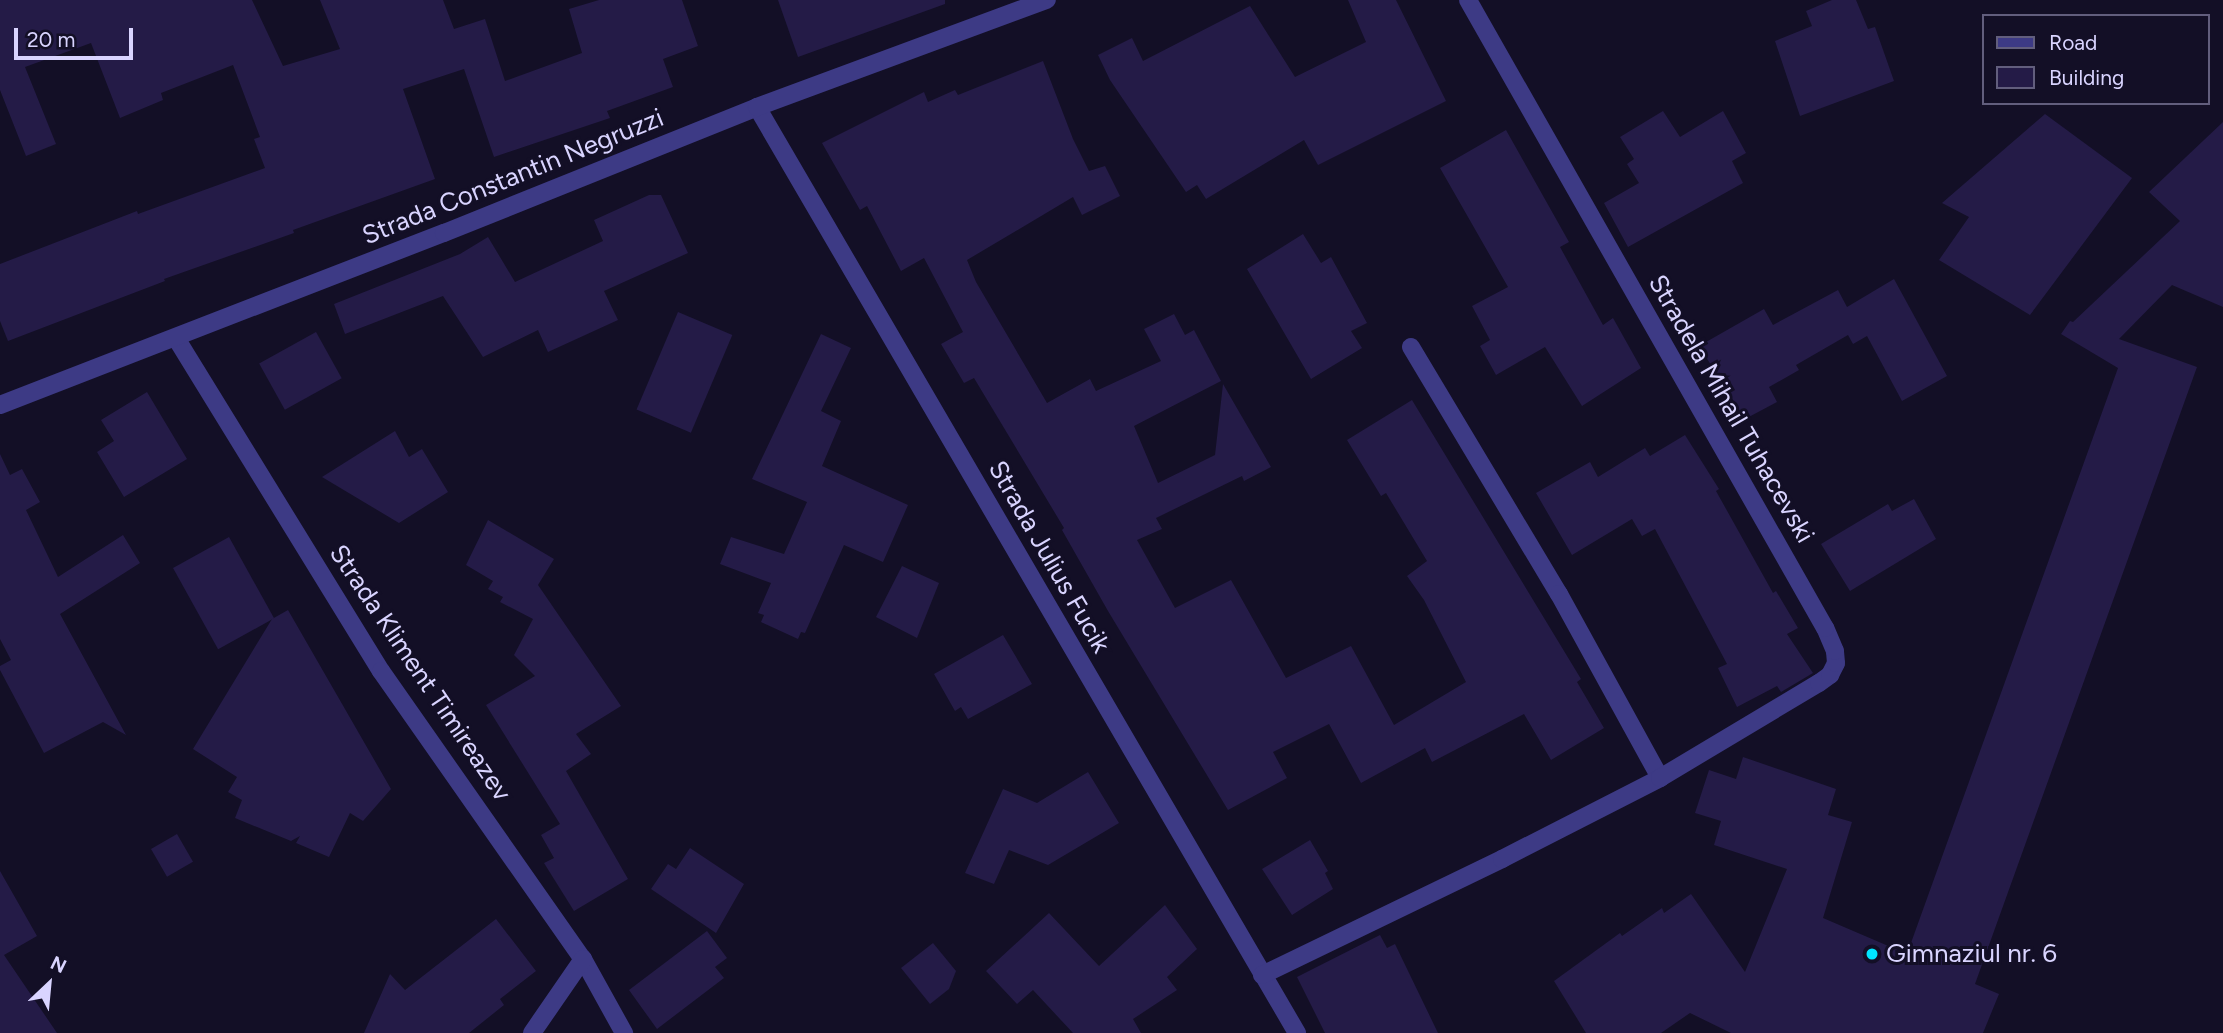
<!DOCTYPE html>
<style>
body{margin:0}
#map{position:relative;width:2223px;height:1033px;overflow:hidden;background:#130f26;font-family:Figtree,sans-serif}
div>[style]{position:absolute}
.building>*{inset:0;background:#241b47;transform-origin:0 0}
.street>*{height:18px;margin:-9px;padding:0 9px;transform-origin:9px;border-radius:9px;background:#3d3a85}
.dots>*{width:19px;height:19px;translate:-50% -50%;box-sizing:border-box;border:4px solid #130f26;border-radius:50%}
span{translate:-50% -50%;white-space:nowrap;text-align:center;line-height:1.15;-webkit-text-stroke:6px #130f26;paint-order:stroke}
.street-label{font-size:26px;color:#d9d4ff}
.poi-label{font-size:26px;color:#d9d4ff}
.left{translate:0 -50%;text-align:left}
.legend{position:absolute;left:1982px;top:14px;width:228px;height:91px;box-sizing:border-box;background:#130f26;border:2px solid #625e7d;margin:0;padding:9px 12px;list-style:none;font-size:21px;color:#d9d4ff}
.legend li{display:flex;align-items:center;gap:14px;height:35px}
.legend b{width:35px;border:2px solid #625e7d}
.north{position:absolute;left:14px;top:949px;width:70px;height:70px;-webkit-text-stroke:5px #130f26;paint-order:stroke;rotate:26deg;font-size:19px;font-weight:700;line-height:28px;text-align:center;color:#d9d4ff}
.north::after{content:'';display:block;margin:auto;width:24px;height:32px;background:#d9d4ff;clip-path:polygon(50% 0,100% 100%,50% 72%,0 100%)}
.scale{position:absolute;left:14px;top:28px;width:119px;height:32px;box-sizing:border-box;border:4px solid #d9d4ff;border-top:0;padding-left:9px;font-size:21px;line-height:24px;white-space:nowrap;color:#d9d4ff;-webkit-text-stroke:5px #130f26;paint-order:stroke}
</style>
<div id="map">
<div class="building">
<div style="clip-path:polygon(0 0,252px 0,283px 66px,340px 49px,320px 0,443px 0,454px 29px,485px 19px,505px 81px,582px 53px,569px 9px,599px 0,682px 0,698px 46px,663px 59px,673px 87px,607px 111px,610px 118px,494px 157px,464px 69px,403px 89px,435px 179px,293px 230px,294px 233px,164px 279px,165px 281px,8px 341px,0 321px,0 264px,137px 211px,138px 214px,265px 168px,254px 139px,260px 137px,233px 65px,161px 93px,163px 100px,120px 118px,91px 43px,25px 67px,56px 144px,26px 156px,0 90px)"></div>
<div style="clip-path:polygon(778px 0,945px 0,945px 4px,798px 57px)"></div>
<div style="clip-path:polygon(1348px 0,1396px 0,1446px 101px,1318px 165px,1304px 140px,1206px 199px,1197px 185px,1186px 192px,1110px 80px,1098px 55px,1132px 38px,1143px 61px,1250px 6px,1295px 77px,1366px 42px)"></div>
<div style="clip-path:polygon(1832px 0,1856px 0,1868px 29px,1875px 27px,1894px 81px,1800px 116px,1775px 41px,1812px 26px,1806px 11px)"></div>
<div style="clip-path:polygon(1043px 61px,1073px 139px,1089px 171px,1105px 166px,1120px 196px,1082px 215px,1073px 197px,967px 260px,976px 282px,1047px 403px,1090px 379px,1096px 391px,1161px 361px,1144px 329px,1174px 314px,1185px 335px,1194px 330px,1221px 381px,1134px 426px,1158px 483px,1215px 455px,1223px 384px,1271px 467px,1244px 481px,1242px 476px,1156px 518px,1162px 529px,1137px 540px,1175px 608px,1231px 580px,1286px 678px,1351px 646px,1394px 725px,1466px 682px,1424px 600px,1407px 576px,1427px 561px,1386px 493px,1381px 496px,1347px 440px,1412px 400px,1581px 679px,1577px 682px,1604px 728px,1551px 760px,1524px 714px,1432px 762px,1425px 748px,1361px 783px,1329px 724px,1273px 752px,1287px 778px,1228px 810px,1108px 611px,1062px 530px,1064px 528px,974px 378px,964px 383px,941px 344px,963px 332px,924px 258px,901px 271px,867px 206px,860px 210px,822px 143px,924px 92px,928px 102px,955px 90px,958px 95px)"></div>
<div style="clip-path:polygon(1663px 111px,1680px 137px,1723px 111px,1746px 153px,1732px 161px,1743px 183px,1628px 247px,1604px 203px,1639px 183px,1627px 164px,1634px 159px,1620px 137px)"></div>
<div style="clip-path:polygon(2045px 114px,2132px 178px,2030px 315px,1939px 260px,1969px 217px,1942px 203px)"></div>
<div style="clip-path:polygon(2223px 122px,2223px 307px,2172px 285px,2119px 339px,2197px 367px,1975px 984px,1999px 994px,1983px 1033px,1731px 1033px,1690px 1013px,1661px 1033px,1586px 1033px,1554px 981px,1620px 933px,1622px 936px,1662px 908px,1664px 913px,1691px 894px,1745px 972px,1787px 869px,1714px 845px,1721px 821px,1695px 813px,1709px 770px,1736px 779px,1743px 757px,1836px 789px,1828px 815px,1852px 822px,1823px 918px,1907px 954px,2118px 368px,2061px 334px,2070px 321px,2073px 322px,2180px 221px,2149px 192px)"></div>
<div style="clip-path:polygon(1506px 130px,1569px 242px,1560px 247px,1603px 325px,1613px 318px,1641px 368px,1582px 406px,1545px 347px,1496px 375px,1480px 346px,1490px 340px,1472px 306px,1508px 287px,1440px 168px)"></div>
<div style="clip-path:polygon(649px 195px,661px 195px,688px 253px,604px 291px,618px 320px,548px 352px,538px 330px,483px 357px,443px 296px,345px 334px,334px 304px,460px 254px,488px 237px,515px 282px,603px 241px,594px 220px)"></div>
<div style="clip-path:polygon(1303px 234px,1321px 263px,1331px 257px,1367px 323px,1351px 331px,1362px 348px,1311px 379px,1247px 269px)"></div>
<div style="clip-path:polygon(1894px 279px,1947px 376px,1902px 401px,1867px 336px,1853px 344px,1848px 335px,1796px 365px,1799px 370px,1769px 387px,1777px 402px,1745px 419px,1699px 346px,1764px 309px,1773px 325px,1838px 290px,1847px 307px)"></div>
<div style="left:678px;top:312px;width:59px;height:106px;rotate:23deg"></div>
<div style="left:316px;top:332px;width:53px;height:65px;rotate:61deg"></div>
<div style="clip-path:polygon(821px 334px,851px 348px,821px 411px,841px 421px,822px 466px,908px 505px,883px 562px,844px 545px,805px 633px,801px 632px,798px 639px,761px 622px,764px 615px,758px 613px,771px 583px,720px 564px,731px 537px,784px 554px,807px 502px,752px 479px)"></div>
<div style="clip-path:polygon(147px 392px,187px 459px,124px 497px,97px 452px,114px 441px,101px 420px)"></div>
<div style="clip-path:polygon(395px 431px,409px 457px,422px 449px,448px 492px,399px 523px,322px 477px)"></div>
<div style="clip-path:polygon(1685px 435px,1719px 489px,1716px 491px,1773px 593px,1776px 591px,1798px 628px,1787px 634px,1813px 673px,1781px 692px,1777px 686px,1737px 707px,1718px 668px,1727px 664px,1655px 529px,1642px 536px,1632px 519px,1572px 555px,1536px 493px,1590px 462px,1598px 477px,1645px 448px,1650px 456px)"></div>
<div style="clip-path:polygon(0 454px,10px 475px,22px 469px,40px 502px,26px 510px,58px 577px,123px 535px,140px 563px,60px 614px,126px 735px,103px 722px,44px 753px,0 670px,0 666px,11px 660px,0 639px)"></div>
<div style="clip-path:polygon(1914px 499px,1936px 539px,1850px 591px,1821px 544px,1888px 504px,1892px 511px)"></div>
<div style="clip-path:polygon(488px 520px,554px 559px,538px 585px,621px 706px,576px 734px,591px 754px,566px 771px,628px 879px,574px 911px,544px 863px,554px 858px,541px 835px,560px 824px,486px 705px,535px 676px,514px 655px,533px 619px,500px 602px,503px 597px,488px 589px,493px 581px,466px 565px)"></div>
<div style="left:229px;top:537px;width:93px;height:64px;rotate:61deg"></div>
<div style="clip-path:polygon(902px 566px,939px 583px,917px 638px,876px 617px)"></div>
<div style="clip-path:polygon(288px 610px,391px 789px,363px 821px,350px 813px,329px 857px,296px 843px,300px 836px,291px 841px,235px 818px,242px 800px,228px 792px,237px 777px,193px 749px,272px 619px)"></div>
<div style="clip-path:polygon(1003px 635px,1032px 684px,968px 719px,961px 707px,955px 711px,934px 674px)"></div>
<div style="clip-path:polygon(1088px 772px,1119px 823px,1048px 865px,1009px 850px,994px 884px,965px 873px,1003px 789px,1037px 803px)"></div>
<div style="left:177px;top:834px;width:32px;height:30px;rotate:60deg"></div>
<div style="clip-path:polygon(1310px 840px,1328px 871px,1325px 873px,1333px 889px,1292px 915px,1262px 869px)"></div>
<div style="clip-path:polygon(690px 848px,744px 884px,716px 933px,651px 889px,668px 864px,676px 869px)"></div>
<div style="clip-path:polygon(0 871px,37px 936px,4px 955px,57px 1033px,0 1033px)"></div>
<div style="clip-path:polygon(1165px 905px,1197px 949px,1167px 977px,1177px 990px,1133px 1019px,1141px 1033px,1073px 1033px,1033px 990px,1017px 1004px,986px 971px,1049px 913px,1099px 966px)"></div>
<div style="clip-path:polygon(496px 919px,536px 971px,500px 999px,504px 1005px,469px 1033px,364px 1033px,390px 974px,405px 990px)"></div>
<div style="clip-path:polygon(707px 931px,727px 958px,715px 967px,724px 978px,657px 1029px,629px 990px)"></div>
<div style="clip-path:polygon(1380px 935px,1387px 948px,1395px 944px,1438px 1033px,1325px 1033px,1297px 977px)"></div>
<div style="clip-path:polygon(933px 943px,956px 971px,949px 989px,930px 1004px,901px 968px)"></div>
</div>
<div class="street">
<div style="left:757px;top:107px;width:1072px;rotate:59.75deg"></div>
<div style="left:176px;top:338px;width:391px;rotate:58.4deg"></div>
<div style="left:381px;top:671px;width:352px;rotate:55deg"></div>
<div style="left:583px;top:959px;width:85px;rotate:61deg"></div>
<div style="left:1411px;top:347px;width:288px;rotate:59.1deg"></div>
<div style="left:1559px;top:594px;width:210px;rotate:61.2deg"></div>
<div style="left:0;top:405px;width:476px;rotate:-21.2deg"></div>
<div style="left:444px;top:233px;width:337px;rotate:-21.9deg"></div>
<div style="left:757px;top:107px;width:309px;rotate:-20.3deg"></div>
<div style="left:1262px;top:975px;width:267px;rotate:-25.8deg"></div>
<div style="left:1502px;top:859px;width:178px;rotate:-27.1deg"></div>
<div style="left:1660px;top:778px;width:185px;rotate:-30.9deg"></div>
<div style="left:1819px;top:683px;width:14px;rotate:-36deg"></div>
<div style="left:1830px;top:675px;width:13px;rotate:-63deg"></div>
<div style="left:1836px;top:663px;width:12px;rotate:-95deg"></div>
<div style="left:1835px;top:651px;width:25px;rotate:-113deg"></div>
<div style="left:1825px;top:628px;width:722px;rotate:-119.62deg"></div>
<div style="left:532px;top:1033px;width:90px;rotate:-55.4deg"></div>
</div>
<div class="dots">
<div style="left:1872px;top:954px;background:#00e5ff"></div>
</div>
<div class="street-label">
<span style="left:513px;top:177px;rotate:-22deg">Strada Constantin Negruzzi</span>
<span style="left:1731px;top:409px;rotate:60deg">Stradela Mihail Tuhacevski</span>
<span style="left:1049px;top:557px;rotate:60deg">Strada Julius Fucik</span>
<span style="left:420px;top:673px;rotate:56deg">Strada Kliment Timireazev</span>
</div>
<div class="poi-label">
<span class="left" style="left:1886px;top:954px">Gimnaziul nr. 6</span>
</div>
<ul class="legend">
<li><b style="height:9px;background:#3d3a85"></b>Road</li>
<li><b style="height:19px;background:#241b47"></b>Building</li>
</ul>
<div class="north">N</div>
<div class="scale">20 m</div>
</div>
